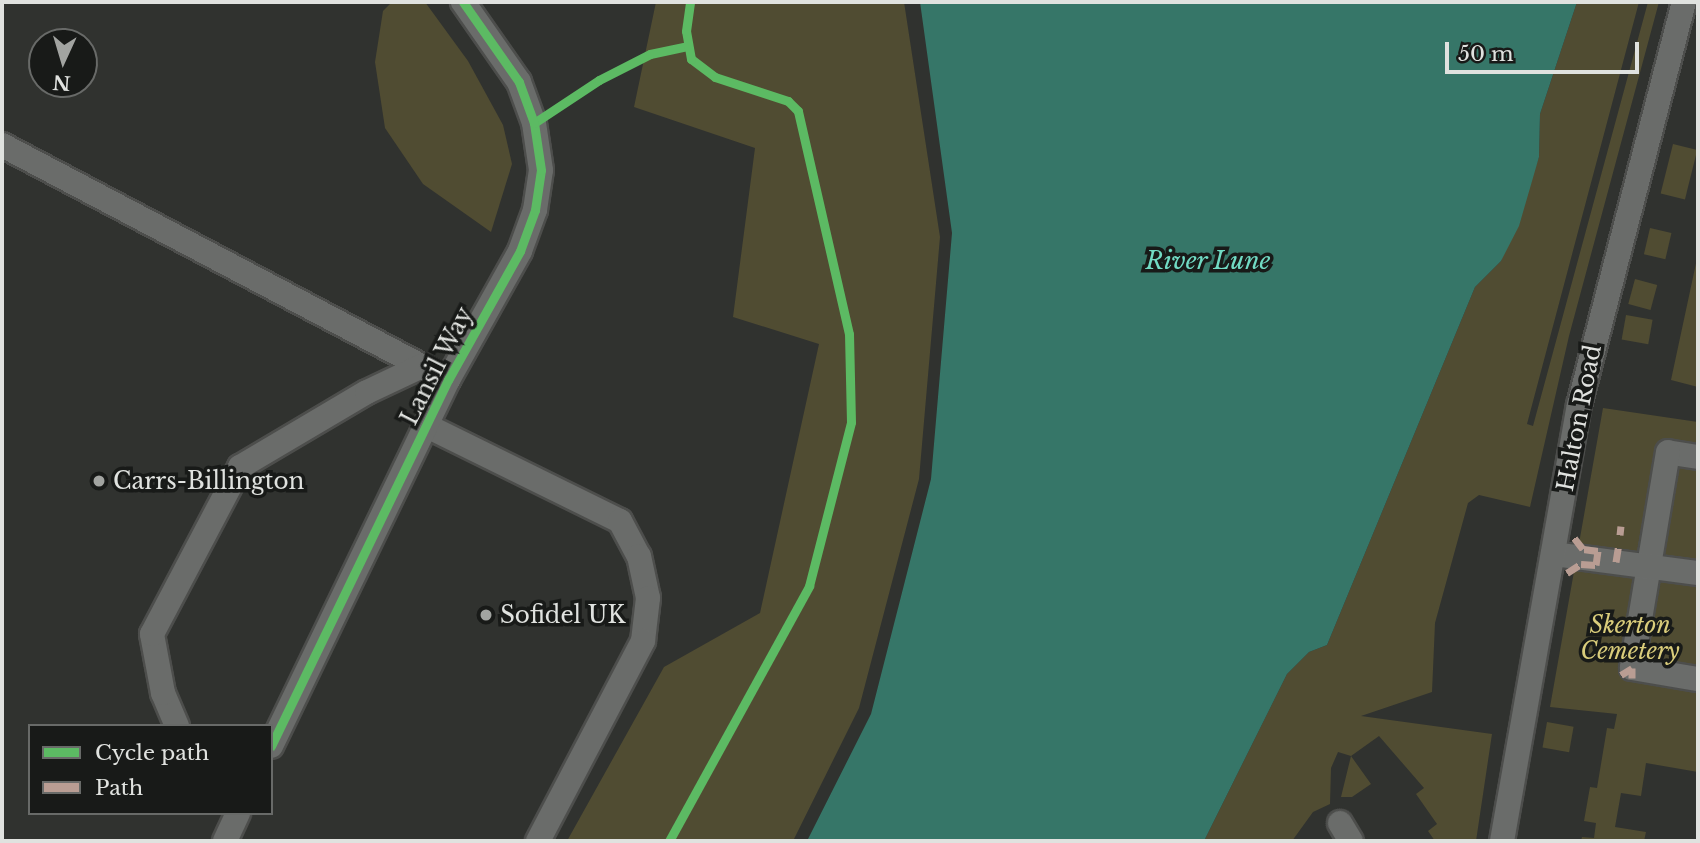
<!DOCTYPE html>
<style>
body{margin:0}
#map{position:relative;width:1700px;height:843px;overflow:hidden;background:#30322f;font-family:"Libre Baskerville",serif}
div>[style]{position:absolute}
.green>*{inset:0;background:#504c32;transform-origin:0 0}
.water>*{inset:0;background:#367668}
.roads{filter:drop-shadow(2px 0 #4d4e4c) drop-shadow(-2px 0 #4d4e4c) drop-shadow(0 2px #4d4e4c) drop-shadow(0 -2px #4d4e4c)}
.minor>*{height:24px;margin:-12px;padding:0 12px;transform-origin:12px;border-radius:12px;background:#6a6c6a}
.quiet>*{height:7px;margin-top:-3.5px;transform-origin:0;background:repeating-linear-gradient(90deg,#b99d93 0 14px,transparent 0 21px)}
.cycleway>*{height:9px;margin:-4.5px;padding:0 4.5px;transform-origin:4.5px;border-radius:4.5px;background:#5cba63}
.dots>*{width:19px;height:19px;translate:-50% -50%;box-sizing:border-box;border:4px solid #181a18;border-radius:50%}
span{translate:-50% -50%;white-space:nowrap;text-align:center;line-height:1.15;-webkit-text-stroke:7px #181a18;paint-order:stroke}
.street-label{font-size:23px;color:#e0e2df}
.poi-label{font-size:23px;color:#e0e2df}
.left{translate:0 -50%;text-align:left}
.park-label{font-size:23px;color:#dacd7b;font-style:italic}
.water-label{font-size:24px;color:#71dbc4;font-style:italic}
.frame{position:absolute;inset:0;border:4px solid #e0e2df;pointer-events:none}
.legend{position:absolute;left:28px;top:724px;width:245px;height:91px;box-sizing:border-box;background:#181a18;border:2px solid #686a68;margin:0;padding:9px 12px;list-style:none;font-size:21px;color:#e0e2df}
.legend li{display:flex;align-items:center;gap:14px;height:35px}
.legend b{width:35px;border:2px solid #686a68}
.north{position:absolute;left:28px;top:28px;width:70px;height:70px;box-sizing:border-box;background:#181a18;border:2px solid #686a68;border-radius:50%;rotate:184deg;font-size:19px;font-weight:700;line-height:28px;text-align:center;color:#e0e2df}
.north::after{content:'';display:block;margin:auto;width:24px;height:32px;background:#a2a4a1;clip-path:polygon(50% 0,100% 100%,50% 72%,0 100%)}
.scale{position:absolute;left:1445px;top:42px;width:194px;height:32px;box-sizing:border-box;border:4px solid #e0e2df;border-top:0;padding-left:9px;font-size:21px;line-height:24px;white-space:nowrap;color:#e0e2df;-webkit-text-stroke:5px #181a18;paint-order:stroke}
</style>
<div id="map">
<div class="green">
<div style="clip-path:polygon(392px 2px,425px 2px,468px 61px,503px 125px,512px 164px,491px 232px,423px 184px,385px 128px,375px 62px,383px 11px)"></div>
<div style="clip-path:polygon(656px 2px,904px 2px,940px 237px,919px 479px,859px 708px,793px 841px,567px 841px,664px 667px,760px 613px,819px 344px,733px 317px,755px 148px,634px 107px)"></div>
<div style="clip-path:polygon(1577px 2px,1639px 2px,1527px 424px,1533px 426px,1648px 2px,1659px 2px,1569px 336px,1530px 507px,1479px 495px,1468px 503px,1435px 623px,1432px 692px,1361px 716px,1492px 734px,1476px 841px,1435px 841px,1428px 831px,1437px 824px,1416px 794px,1424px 788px,1379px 736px,1351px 756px,1371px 784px,1352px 797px,1341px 797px,1351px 756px,1338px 752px,1331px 768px,1330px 804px,1313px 812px,1292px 841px,1204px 841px,1287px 674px,1309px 652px,1327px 645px,1475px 287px,1501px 261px,1539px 157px,1540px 114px)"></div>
<div style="left:1673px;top:144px;width:25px;height:51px;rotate:14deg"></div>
<div style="left:1650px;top:228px;width:22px;height:27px;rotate:13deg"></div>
<div style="clip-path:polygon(1698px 254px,1698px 387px,1671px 380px)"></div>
<div style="left:1635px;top:279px;width:23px;height:26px;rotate:15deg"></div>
<div style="left:1626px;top:315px;width:27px;height:25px;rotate:10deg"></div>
<div style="clip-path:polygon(1603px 408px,1698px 422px,1698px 772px,1646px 763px,1641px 796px,1621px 793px,1615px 827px,1646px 832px,1644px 841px,1581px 841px,1582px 837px,1594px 838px,1596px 823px,1584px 821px,1590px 787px,1597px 788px,1607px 728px,1614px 729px,1617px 714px,1550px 707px)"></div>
<div style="left:1547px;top:722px;width:27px;height:26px;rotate:10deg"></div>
</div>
<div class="water">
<div style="clip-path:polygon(920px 2px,1577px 2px,1540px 114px,1539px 157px,1519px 226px,1501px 261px,1475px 287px,1327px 645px,1309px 652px,1287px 674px,1204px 841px,807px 841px,871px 714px,931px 479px,952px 233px)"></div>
</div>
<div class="roads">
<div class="minor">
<div style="left:2px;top:145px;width:504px;rotate:27.79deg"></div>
<div style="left:427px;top:426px;width:215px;rotate:26.2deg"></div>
<div style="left:620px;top:521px;width:40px;rotate:62deg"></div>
<div style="left:639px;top:556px;width:43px;rotate:77.9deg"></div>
<div style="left:648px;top:598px;width:43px;rotate:96.6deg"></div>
<div style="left:643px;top:641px;width:226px;rotate:117.7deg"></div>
<div style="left:1698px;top:457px;width:30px;rotate:-171deg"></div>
<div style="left:1668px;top:452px;width:219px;rotate:99.5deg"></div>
<div style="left:1632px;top:668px;width:67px;rotate:9.5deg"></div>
<div style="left:1553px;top:554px;width:146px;rotate:7.5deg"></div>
<div style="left:177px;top:726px;width:36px;rotate:-113deg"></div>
<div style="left:163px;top:693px;width:60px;rotate:-100.6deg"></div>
<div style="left:152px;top:634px;width:189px;rotate:-62.2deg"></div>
<div style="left:240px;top:467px;width:147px;rotate:-30.6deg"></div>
<div style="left:367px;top:392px;width:61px;rotate:-25.3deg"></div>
<div style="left:271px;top:746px;width:407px;rotate:-64.2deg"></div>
<div style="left:448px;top:380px;width:148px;rotate:-60.8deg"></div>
<div style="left:520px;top:251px;width:44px;rotate:-69.9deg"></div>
<div style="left:535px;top:210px;width:40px;rotate:-81.5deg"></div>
<div style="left:541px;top:170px;width:48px;rotate:-98.5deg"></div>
<div style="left:534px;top:123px;width:44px;rotate:-110.1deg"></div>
<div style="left:519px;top:82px;width:98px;rotate:-125deg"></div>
<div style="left:1340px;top:823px;width:21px;rotate:59deg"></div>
<div style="left:225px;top:841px;width:31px;rotate:-65deg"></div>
<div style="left:1502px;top:841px;width:443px;rotate:-80deg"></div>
<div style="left:1579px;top:405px;width:416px;rotate:-75.4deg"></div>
</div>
</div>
<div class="quiet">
<div style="left:1620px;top:535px;width:9px;rotate:-84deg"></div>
<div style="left:1616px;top:562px;width:19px;rotate:-81deg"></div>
<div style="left:1567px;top:573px;width:17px;rotate:-33deg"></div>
<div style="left:1581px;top:564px;width:15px;rotate:4deg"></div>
<div style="left:1596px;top:565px;width:14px;rotate:-82deg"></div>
<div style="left:1598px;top:551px;width:15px;rotate:-172deg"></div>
<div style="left:1583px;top:549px;width:16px;rotate:-128deg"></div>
<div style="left:1621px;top:675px;width:13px;rotate:-32deg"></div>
<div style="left:1632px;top:668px;width:10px;rotate:90deg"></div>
</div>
<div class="cycleway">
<div style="left:534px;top:123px;width:78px;rotate:-33.5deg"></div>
<div style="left:599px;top:80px;width:57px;rotate:-27deg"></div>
<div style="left:650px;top:54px;width:38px;rotate:-12deg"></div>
<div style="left:271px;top:746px;width:407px;rotate:-64.2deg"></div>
<div style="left:448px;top:380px;width:148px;rotate:-60.8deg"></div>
<div style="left:520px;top:251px;width:44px;rotate:-69.9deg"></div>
<div style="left:535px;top:210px;width:40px;rotate:-81.5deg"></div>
<div style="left:541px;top:170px;width:48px;rotate:-98.5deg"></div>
<div style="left:534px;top:123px;width:44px;rotate:-110.1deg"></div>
<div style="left:519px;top:82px;width:98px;rotate:-125deg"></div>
<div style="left:669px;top:841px;width:291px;rotate:-61.2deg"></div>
<div style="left:809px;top:586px;width:169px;rotate:-75.6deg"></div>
<div style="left:851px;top:422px;width:88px;rotate:-91.3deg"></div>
<div style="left:849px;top:334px;width:229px;rotate:-102.9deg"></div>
<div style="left:798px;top:111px;width:14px;rotate:-135deg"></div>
<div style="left:788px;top:101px;width:77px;rotate:-161.8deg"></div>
<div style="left:715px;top:77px;width:30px;rotate:-143deg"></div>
<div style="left:691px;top:59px;width:28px;rotate:-100deg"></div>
<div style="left:686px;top:31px;width:29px;rotate:-82deg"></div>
</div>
<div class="dots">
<div style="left:99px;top:481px;background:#a2a4a1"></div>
<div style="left:486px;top:615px;background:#a2a4a1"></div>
</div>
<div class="street-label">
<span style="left:437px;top:366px;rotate:-63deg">Lansil Way</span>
<span style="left:1579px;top:418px;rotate:-79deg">Halton Road</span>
</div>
<div class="poi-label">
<span class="left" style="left:113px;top:481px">Carrs-Billington</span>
<span class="left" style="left:500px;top:615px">Sofidel UK</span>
</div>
<div class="park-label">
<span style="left:1630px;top:638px">Skerton<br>Cemetery</span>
</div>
<div class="water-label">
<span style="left:1208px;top:261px">River Lune</span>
</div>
<div class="frame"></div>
<ul class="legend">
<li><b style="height:9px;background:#5cba63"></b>Cycle path</li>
<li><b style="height:9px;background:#b99d93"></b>Path</li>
</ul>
<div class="north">N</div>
<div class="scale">50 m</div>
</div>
